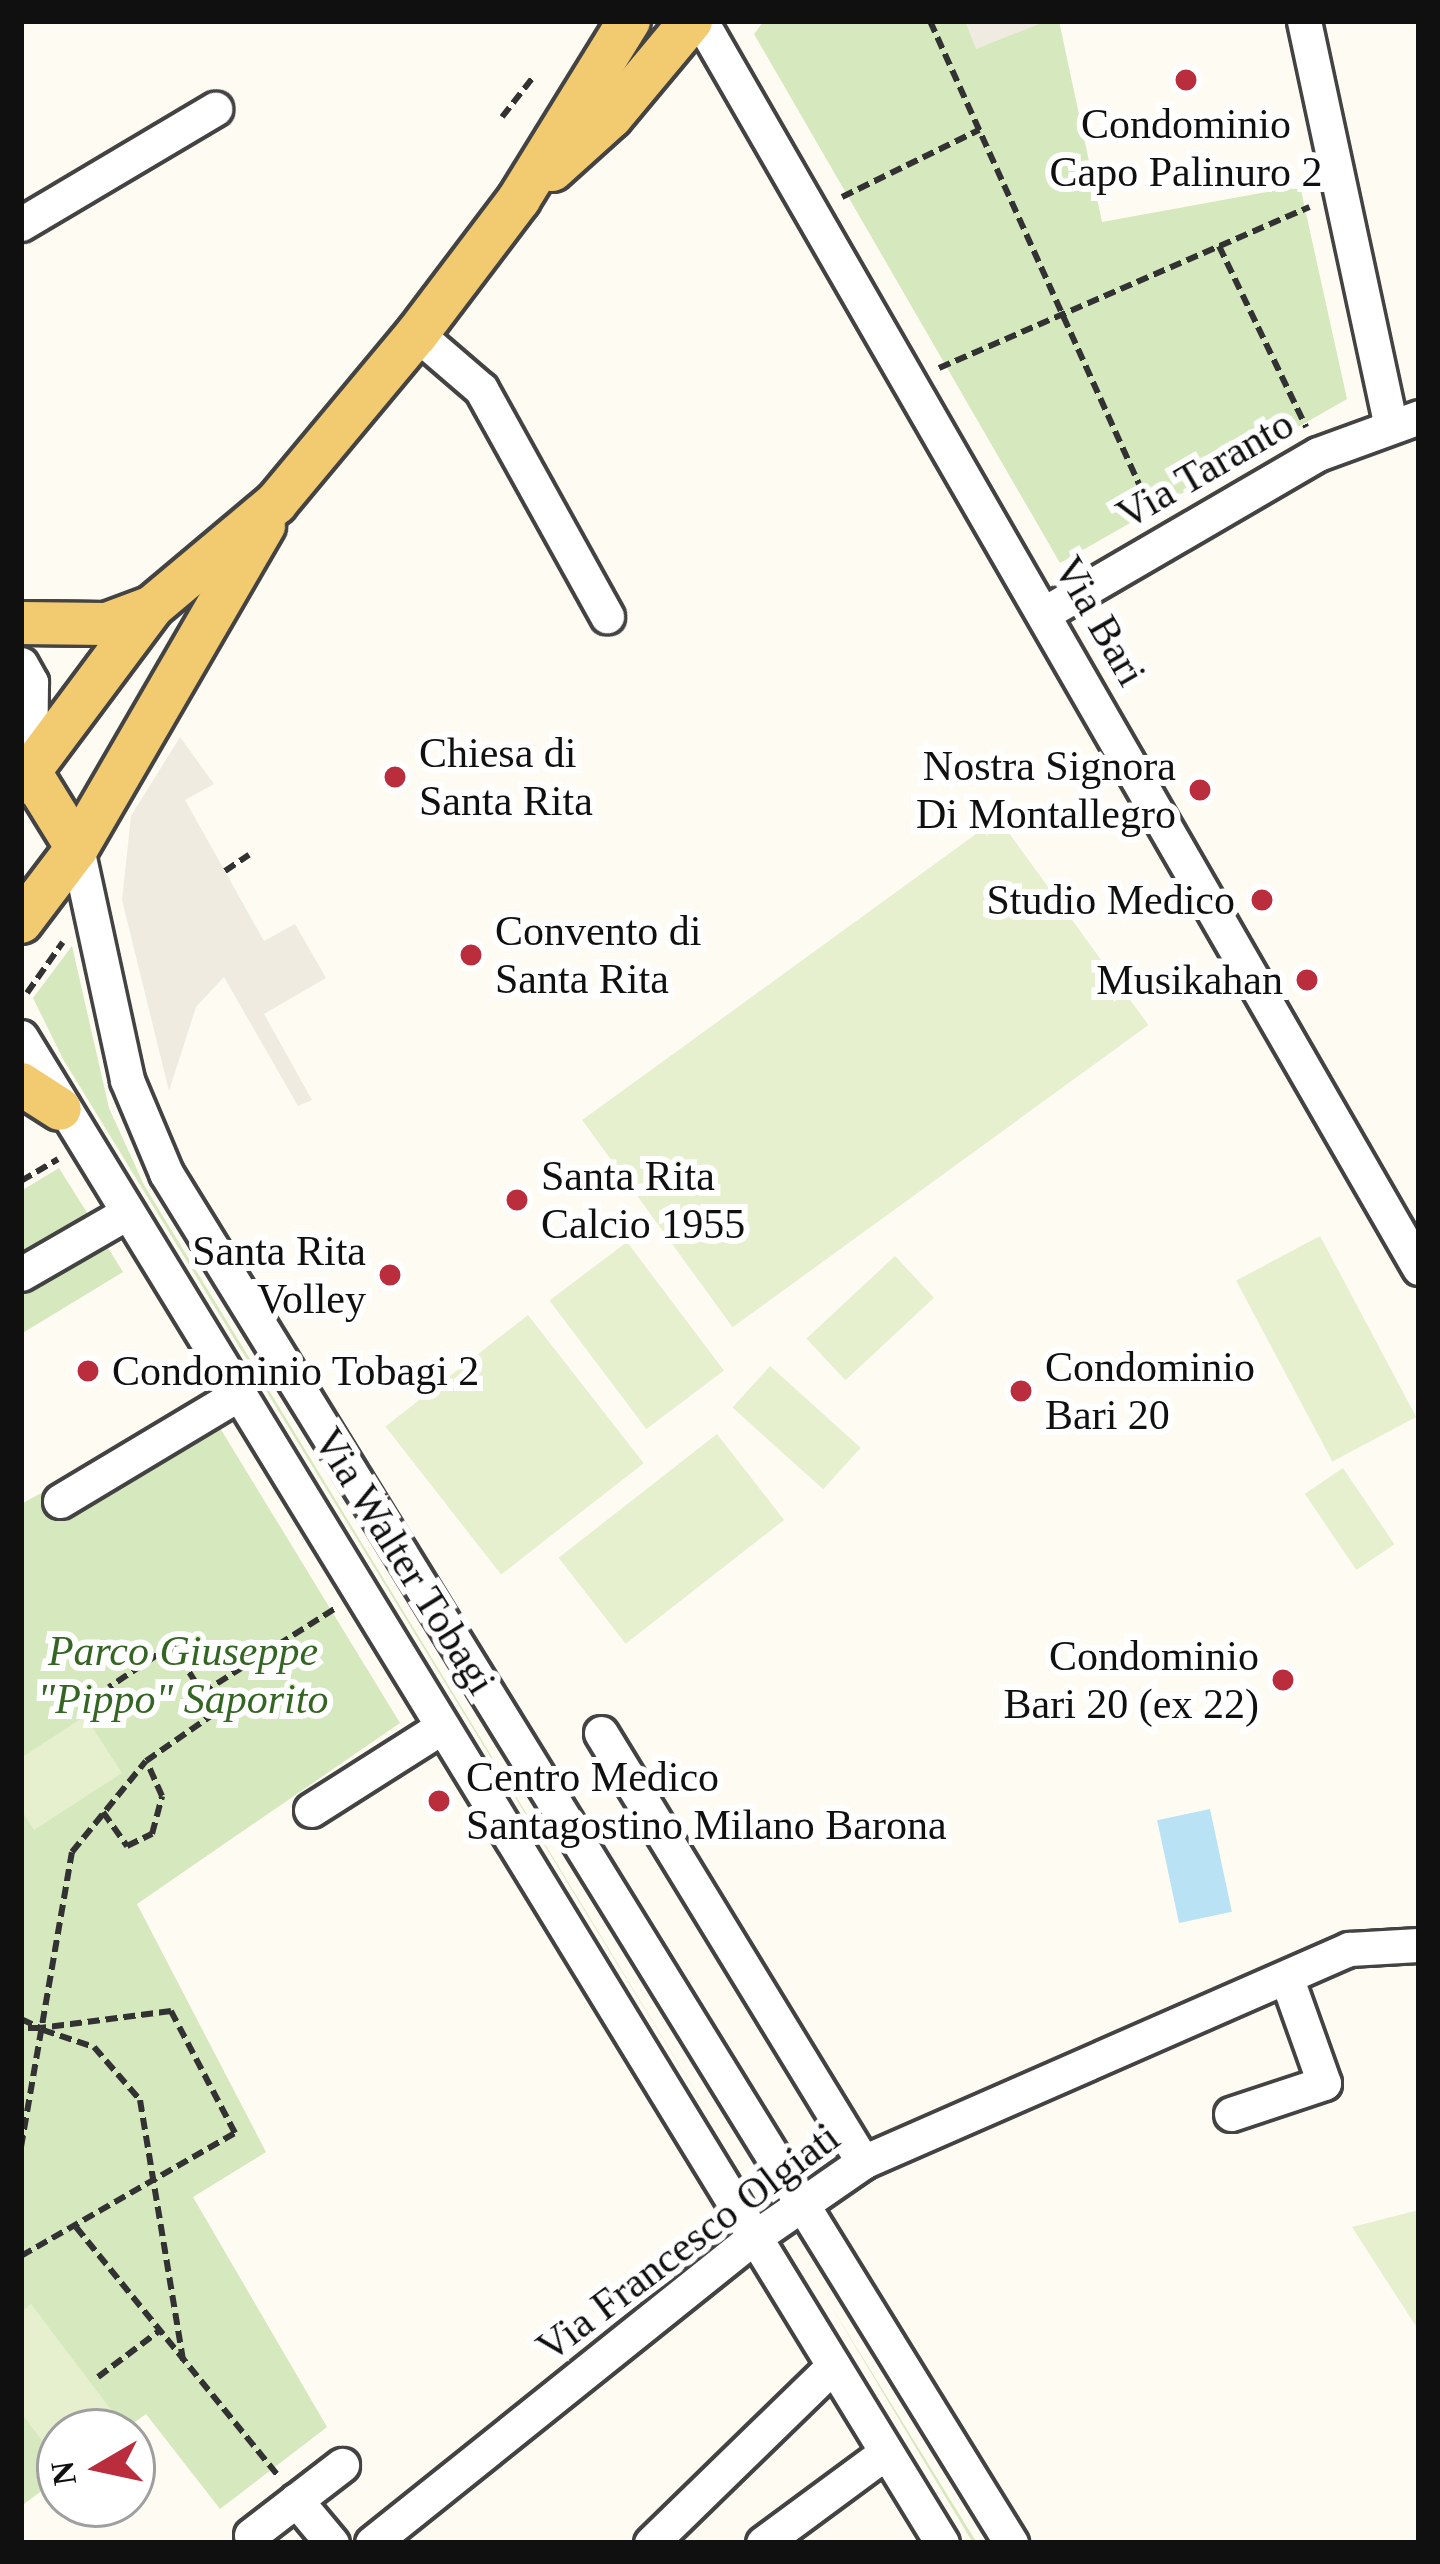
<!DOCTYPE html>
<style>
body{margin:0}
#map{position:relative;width:1440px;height:2564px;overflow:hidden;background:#fefbf3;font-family:Georgia,serif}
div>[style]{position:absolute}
.green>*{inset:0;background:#d6e8bd}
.pitch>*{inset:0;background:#e6f0ce;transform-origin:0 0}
.plaza>*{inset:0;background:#efebe1}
.water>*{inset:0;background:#b9e2f4;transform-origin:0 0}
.path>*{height:6px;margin-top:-3px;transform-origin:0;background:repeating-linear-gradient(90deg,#323232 0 12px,transparent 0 18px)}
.roads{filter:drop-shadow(3px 0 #434343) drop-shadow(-3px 0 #434343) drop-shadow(0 3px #434343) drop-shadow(0 -3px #434343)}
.minor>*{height:33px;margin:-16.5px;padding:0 16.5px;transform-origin:16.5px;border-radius:16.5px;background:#fff}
.major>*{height:42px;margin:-21px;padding:0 21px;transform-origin:21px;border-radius:21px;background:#f2ca6f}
.dots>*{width:33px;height:33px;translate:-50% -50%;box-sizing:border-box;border:6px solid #fff;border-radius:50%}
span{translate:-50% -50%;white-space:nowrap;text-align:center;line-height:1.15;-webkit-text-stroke:12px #fff;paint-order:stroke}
.poi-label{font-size:42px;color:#101010}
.left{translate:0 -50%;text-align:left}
.right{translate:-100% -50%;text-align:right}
.street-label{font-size:42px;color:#101010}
.park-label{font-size:42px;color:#346522;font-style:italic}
.frame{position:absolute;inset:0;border:24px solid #101010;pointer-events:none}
.north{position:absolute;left:36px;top:2408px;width:120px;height:120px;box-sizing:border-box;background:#fff;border:3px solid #9f9f9f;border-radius:50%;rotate:261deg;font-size:33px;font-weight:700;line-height:48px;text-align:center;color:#101010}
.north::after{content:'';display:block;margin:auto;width:42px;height:54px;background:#ba2d3d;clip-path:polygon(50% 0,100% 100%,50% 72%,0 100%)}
</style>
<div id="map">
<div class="green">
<div style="clip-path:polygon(764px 21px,1059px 21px,1102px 222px,1300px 186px,1347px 399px,1060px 563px,754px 34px)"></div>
<div style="clip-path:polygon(72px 946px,109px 1108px,144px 1185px,725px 2140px,63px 1059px,33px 998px)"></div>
<div style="clip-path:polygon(59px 1168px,91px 1219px,21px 1260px,21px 1191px)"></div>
<div style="clip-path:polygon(103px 1240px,123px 1272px,21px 1334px,21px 1289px)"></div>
<div style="clip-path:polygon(220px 1428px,400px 1723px,137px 1904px,266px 2152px,193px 2197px,327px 2427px,220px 2509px,146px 2414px,121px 2432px,60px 2432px,60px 2477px,24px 2504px,21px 1504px,47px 1490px,63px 1518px)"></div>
<div style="clip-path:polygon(831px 2306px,977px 2543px,973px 2543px)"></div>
</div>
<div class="pitch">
<div style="left:998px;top:818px;width:256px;height:514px;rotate:54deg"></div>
<div style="left:1320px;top:1236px;width:205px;height:95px;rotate:62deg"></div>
<div style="left:627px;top:1242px;width:161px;height:97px;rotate:53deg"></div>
<div style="left:895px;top:1256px;width:57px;height:121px;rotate:47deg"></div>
<div style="left:528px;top:1315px;width:188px;height:181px;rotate:52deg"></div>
<div style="left:770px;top:1366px;width:122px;height:56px;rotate:42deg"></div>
<div style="left:717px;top:1434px;width:109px;height:201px;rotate:52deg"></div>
<div style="left:1343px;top:1468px;width:92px;height:46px;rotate:56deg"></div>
<div style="clip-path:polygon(85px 1716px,122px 1773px,34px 1830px,21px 1810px,21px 1758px)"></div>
<div style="clip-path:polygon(1419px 2210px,1419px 2331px,1352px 2227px)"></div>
<div style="clip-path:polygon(31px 2304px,115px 2415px,92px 2432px,60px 2432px,56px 2459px,21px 2413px,21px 2312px)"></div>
</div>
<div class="plaza">
<div style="clip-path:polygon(965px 21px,1037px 21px,1039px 24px,976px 49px)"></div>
<div style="clip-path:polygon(180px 737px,214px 784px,185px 800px,264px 941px,295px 924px,326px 978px,264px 1014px,312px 1100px,298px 1106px,224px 977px,196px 1007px,169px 1091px,122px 900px,131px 816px)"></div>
</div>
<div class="water">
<div style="left:1210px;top:1809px;width:105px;height:54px;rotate:78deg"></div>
</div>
<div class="path">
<div style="left:930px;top:21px;width:540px;rotate:65.71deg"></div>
<div style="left:502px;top:117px;width:52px;rotate:-52deg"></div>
<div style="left:842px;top:197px;width:153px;rotate:-26.1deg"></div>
<div style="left:1219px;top:246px;width:201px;rotate:64.3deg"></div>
<div style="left:939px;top:368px;width:404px;rotate:-23.5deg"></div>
<div style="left:225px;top:871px;width:29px;rotate:-34deg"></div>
<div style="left:27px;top:993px;width:62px;rotate:-54.8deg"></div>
<div style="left:21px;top:1181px;width:43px;rotate:-30.7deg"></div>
<div style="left:202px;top:1693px;width:159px;rotate:-32.4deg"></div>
<div style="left:103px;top:1812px;width:42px;rotate:54.8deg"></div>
<div style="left:127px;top:1846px;width:28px;rotate:-26deg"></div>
<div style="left:152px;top:1834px;width:39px;rotate:-75deg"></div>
<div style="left:162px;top:1796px;width:36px;rotate:-114deg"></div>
<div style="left:21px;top:2019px;width:21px;rotate:25deg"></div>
<div style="left:40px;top:2028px;width:19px;rotate:180deg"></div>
<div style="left:43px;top:2030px;width:54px;rotate:18.4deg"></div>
<div style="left:94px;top:2047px;width:70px;rotate:49deg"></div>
<div style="left:140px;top:2100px;width:264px;rotate:80.6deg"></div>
<div style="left:21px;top:2147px;width:299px;rotate:-80.2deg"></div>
<div style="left:72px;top:1852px;width:117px;rotate:-50.9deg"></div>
<div style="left:146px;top:1761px;width:84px;rotate:-34.8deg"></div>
<div style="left:215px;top:1713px;width:80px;rotate:-122.3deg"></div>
<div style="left:172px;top:1645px;width:76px;rotate:146.3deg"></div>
<div style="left:76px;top:2227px;width:321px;rotate:50.9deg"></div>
<div style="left:21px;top:2256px;width:247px;rotate:-29.9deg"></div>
<div style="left:235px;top:2133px;width:138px;rotate:-117.7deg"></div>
<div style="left:171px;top:2011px;width:132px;rotate:172.6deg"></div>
<div style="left:98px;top:2377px;width:76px;rotate:-37deg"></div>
</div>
<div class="roads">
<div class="minor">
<div style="left:701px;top:21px;width:1439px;rotate:60.07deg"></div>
<div style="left:1304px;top:21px;width:411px;rotate:77.9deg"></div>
<div style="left:21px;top:224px;width:226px;rotate:-30.7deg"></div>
<div style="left:417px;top:334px;width:84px;rotate:40.7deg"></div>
<div style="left:481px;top:389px;width:260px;rotate:61deg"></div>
<div style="left:1043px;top:614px;width:318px;rotate:-30.2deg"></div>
<div style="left:1318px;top:454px;width:108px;rotate:-20.1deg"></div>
<div style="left:21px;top:664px;width:21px;rotate:61deg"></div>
<div style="left:31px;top:682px;width:90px;rotate:90.6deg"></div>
<div style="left:77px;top:848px;width:237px;rotate:77.8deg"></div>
<div style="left:127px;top:1080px;width:101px;rotate:67.2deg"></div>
<div style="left:166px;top:1173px;width:1610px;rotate:58.33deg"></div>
<div style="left:21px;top:1037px;width:1765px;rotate:58.55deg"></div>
<div style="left:21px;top:1274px;width:120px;rotate:-30deg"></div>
<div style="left:60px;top:1501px;width:206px;rotate:-30.9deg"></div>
<div style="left:601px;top:1733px;width:503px;rotate:58.59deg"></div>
<div style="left:311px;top:1810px;width:153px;rotate:-32.4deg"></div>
<div style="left:1231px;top:2114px;width:98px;rotate:-18.4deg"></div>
<div style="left:1324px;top:2083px;width:110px;rotate:-109.6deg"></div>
<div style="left:296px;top:2500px;width:56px;rotate:50.1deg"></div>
<div style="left:251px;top:2535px;width:115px;rotate:-37.6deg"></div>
<div style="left:372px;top:2543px;width:487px;rotate:-38.7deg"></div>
<div style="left:752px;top:2239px;width:135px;rotate:-34.7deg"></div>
<div style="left:863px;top:2162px;width:531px;rotate:-23.67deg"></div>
<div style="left:1349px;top:1949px;width:70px;rotate:-3.3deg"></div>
<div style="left:651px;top:2543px;width:251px;rotate:-44.2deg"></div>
<div style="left:763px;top:2543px;width:152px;rotate:-36.4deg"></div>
</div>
<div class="major">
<div style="left:552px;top:170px;width:79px;rotate:-41.9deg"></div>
<div style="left:611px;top:117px;width:125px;rotate:-50.2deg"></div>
<div style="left:21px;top:623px;width:86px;rotate:0.7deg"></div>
<div style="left:107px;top:624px;width:48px;rotate:-20.7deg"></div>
<div style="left:30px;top:772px;width:89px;rotate:58.3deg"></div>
<div style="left:21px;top:783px;width:219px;rotate:-53.3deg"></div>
<div style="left:152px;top:607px;width:162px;rotate:-40deg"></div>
<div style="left:276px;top:503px;width:220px;rotate:-50.2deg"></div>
<div style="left:417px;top:334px;width:169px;rotate:-52.9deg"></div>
<div style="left:519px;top:199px;width:209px;rotate:-58.3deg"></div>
<div style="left:21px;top:922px;width:93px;rotate:-52.9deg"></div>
<div style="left:77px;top:848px;width:373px;rotate:-59.9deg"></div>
<div style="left:21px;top:1084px;width:46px;rotate:32.7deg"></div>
</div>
</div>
<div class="dots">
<div style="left:1186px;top:80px;background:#ba2d3d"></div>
<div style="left:395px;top:777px;background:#ba2d3d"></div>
<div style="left:1200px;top:790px;background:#ba2d3d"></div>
<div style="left:1262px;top:900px;background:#ba2d3d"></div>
<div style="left:471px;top:955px;background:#ba2d3d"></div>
<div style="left:1307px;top:980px;background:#ba2d3d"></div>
<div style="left:517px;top:1200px;background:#ba2d3d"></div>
<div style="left:390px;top:1275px;background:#ba2d3d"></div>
<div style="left:88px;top:1371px;background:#ba2d3d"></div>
<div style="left:1021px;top:1391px;background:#ba2d3d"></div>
<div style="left:1283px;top:1680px;background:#ba2d3d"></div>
<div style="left:439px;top:1801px;background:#ba2d3d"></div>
</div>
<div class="poi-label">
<span style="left:1186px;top:148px">Condominio<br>Capo Palinuro 2</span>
<span class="left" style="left:419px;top:777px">Chiesa di<br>Santa Rita</span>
<span class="right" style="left:1176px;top:790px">Nostra Signora<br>Di Montallegro</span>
<span class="right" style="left:1235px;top:900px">Studio Medico</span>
<span class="left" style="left:495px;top:955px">Convento di<br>Santa Rita</span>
<span class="right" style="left:1283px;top:980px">Musikahan</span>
<span class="left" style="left:541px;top:1200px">Santa Rita<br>Calcio 1955</span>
<span class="right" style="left:366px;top:1275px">Santa Rita<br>Volley</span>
<span class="left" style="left:1045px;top:1391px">Condominio<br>Bari 20</span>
<span class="left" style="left:112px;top:1371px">Condominio Tobagi 2</span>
<span class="right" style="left:1259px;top:1680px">Condominio<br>Bari 20 (ex 22)</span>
<span class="left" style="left:466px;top:1801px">Centro Medico<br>Santagostino Milano Barona</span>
</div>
<div class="street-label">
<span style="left:1205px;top:469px;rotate:-30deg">Via Taranto</span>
<span style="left:1100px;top:621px;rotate:60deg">Via Bari</span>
<span style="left:405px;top:1561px;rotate:58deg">Via Walter Tobagi</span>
<span style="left:688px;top:2242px;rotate:-37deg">Via Francesco Olgiati</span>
</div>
<div class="park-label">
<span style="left:183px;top:1675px">Parco Giuseppe<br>"Pippo" Saporito</span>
</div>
<div class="frame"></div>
<div class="north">N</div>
</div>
